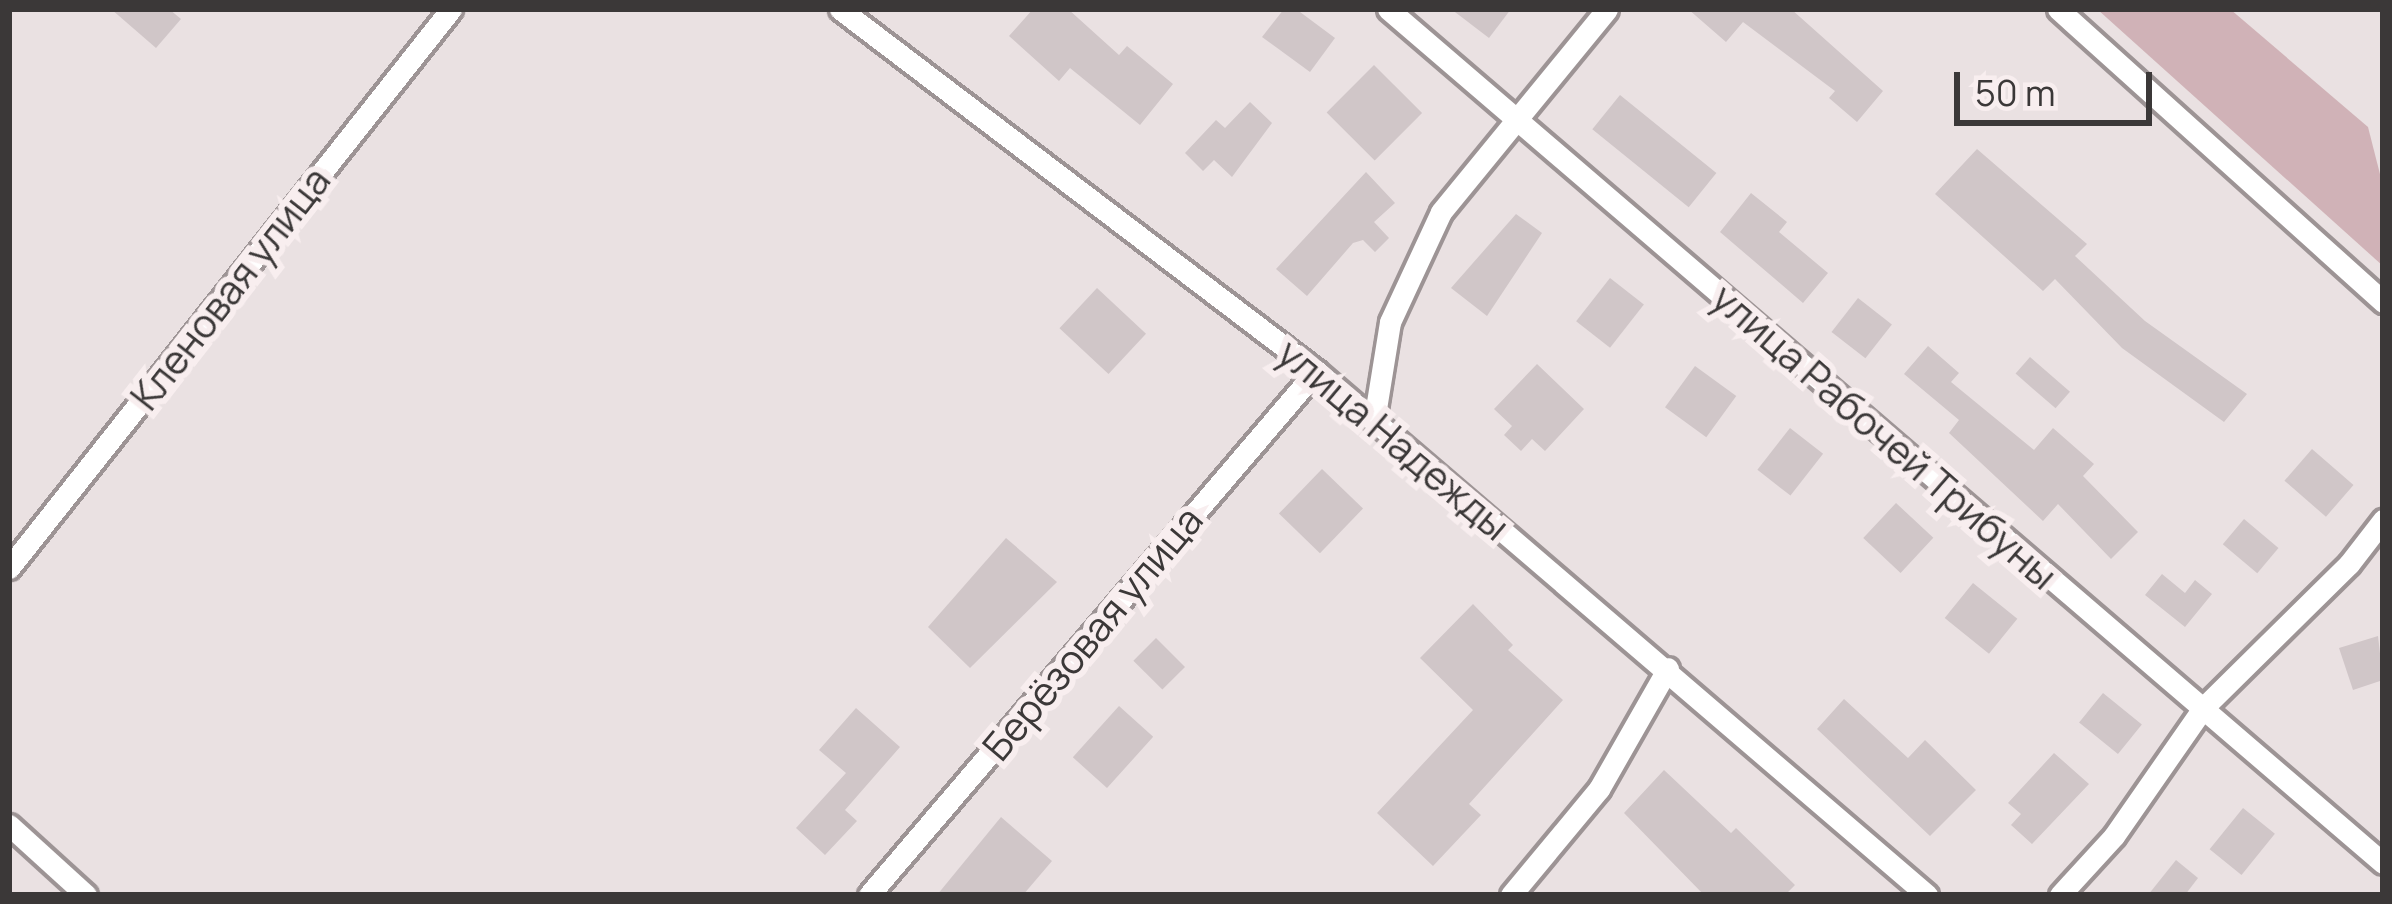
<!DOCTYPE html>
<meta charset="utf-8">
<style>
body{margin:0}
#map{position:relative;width:2392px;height:904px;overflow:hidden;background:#eae1e2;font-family:Manrope,sans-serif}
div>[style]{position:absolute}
.green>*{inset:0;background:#d0b2b7}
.building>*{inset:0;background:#d0c6c8;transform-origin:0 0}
.roads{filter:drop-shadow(3px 0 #9d9495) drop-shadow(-3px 0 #9d9495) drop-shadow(0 3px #9d9495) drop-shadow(0 -3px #9d9495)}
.minor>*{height:21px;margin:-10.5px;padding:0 10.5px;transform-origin:10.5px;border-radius:10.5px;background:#fff}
span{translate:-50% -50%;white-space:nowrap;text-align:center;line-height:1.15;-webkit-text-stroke:12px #f8eeef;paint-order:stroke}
.street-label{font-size:39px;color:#3b3838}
.frame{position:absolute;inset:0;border:12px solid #3b3838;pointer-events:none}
.scale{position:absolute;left:1954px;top:72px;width:198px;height:54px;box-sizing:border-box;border:6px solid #3b3838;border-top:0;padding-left:15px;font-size:36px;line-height:42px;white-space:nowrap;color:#3b3838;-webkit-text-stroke:9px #f8eeef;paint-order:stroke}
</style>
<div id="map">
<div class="green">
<div style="clip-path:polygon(2097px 9px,2230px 9px,2368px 127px,2383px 186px,2383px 266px)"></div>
</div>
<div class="building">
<div style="clip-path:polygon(111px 9px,169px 9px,181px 19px,156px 48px)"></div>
<div style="clip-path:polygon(1033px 9px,1068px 9px,1119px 55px,1127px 46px,1173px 84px,1140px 125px,1070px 68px,1059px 81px,1009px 36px)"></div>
<div style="clip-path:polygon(1284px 9px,1296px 9px,1335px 38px,1310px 72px,1262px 37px)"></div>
<div style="clip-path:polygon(1451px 9px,1511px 9px,1489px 38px)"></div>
<div style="clip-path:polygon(1688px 9px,1791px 9px,1883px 91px,1857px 122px,1829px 98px,1835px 91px,1743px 22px,1726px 42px)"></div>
<div style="left:1374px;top:65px;width:68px;height:67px;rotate:45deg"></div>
<div style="left:1620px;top:95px;width:124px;height:44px;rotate:39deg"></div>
<div style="clip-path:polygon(1250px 102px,1272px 123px,1232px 177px,1214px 160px,1203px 171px,1185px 153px,1216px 120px,1225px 128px)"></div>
<div style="clip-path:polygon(1977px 149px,2087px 244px,2075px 256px,2145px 321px,2247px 394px,2224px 422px,2122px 348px,2055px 279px,2043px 291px,1935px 194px)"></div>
<div style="clip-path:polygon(1366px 172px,1395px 203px,1374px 222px,1389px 238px,1375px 252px,1363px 240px,1353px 243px,1307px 296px,1276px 269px)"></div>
<div style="clip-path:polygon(1751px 193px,1787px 222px,1779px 232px,1828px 273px,1803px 303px,1720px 232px)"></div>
<div style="clip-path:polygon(1516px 214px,1542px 233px,1487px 316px,1451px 288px)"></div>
<div style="left:1610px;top:278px;width:43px;height:55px;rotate:38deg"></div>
<div style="left:1097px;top:288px;width:67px;height:55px;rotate:43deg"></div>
<div style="left:1858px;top:298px;width:43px;height:43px;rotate:38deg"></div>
<div style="clip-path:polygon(1928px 346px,1959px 373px,1951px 382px,2034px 450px,2053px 428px,2094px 464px,2083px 476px,2138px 532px,2111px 559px,2058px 504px,2043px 521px,1949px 433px,1959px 420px,1904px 374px)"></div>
<div style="left:2030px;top:357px;width:53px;height:22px;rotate:41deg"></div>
<div style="clip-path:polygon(1537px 364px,1584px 409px,1545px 451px,1532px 439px,1521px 451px,1504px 435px,1512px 426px,1494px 409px)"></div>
<div style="left:1695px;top:366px;width:51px;height:51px;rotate:36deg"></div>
<div style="left:1790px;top:428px;width:42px;height:53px;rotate:38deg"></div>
<div style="left:2312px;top:449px;width:55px;height:42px;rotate:41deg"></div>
<div style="left:1322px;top:469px;width:57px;height:62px;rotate:44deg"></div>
<div style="left:1896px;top:503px;width:51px;height:48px;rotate:43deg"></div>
<div style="left:2244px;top:519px;width:45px;height:33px;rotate:40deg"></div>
<div style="clip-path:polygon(1006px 538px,1057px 582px,970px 668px,928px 627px)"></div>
<div style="clip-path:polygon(2162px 574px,2185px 593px,2195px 580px,2212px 594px,2185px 627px,2145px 595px)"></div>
<div style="left:1973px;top:583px;width:57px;height:45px;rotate:39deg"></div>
<div style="clip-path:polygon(1473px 604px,1513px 645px,1508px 650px,1563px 700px,1469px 804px,1481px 815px,1433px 866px,1377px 813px,1473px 710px,1420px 658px)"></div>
<div style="clip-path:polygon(2378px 636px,2383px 680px,2353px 690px,2339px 648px)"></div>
<div style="left:1156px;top:638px;width:41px;height:32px;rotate:45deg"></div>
<div style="left:2103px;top:693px;width:50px;height:38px;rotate:39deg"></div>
<div style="clip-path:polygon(1844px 699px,1908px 758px,1925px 740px,1976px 790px,1930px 836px,1817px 729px)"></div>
<div style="left:1119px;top:706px;width:46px;height:69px;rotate:42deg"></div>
<div style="clip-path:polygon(856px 708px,900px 747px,845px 810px,857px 821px,825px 855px,796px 828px,846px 773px,819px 750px)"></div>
<div style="clip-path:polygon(2054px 753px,2089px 784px,2032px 844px,2011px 825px,2021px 814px,2008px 803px)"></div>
<div style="clip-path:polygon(1664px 770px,1731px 833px,1736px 828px,1795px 885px,1785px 895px,1704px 895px,1624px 813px)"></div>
<div style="left:2243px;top:808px;width:41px;height:53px;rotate:39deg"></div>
<div style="clip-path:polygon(1001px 817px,1052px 861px,1023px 895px,937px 895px)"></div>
<div style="clip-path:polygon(2176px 860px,2198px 878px,2185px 895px,2148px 895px)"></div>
</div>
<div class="roads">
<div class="minor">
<div style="left:840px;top:9px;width:598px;rotate:37.25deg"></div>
<div style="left:1316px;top:371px;width:805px;rotate:40.62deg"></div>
<div style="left:1388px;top:9px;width:1311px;rotate:40.64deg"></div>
<div style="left:2058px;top:9px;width:438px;rotate:42deg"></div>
<div style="left:1374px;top:421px;width:100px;rotate:-80.8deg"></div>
<div style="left:1390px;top:322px;width:121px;rotate:-65.1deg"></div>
<div style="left:1441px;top:212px;width:262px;rotate:-50.7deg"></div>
<div style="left:9px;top:568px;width:713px;rotate:-51.67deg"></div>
<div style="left:9px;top:825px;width:104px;rotate:42.3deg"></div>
<div style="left:869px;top:895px;width:689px;rotate:-49.53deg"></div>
<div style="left:1511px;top:895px;width:138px;rotate:-50.3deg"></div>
<div style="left:1599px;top:789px;width:139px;rotate:-60.3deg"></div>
<div style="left:2060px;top:895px;width:80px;rotate:-47.5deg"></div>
<div style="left:2114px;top:836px;width:156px;rotate:-55.2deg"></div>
<div style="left:2203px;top:708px;width:205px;rotate:-44.6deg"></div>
<div style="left:2349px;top:564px;width:56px;rotate:-52.3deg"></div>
</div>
</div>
<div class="street-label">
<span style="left:230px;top:288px;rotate:-52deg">Кленовая улица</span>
<span style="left:1885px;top:436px;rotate:41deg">улица Рабочей Трибуны</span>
<span style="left:1394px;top:439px;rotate:40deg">улица Надежды</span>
<span style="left:1092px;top:633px;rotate:-50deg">Берёзовая улица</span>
</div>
<div class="frame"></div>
<div class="scale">50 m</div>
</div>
